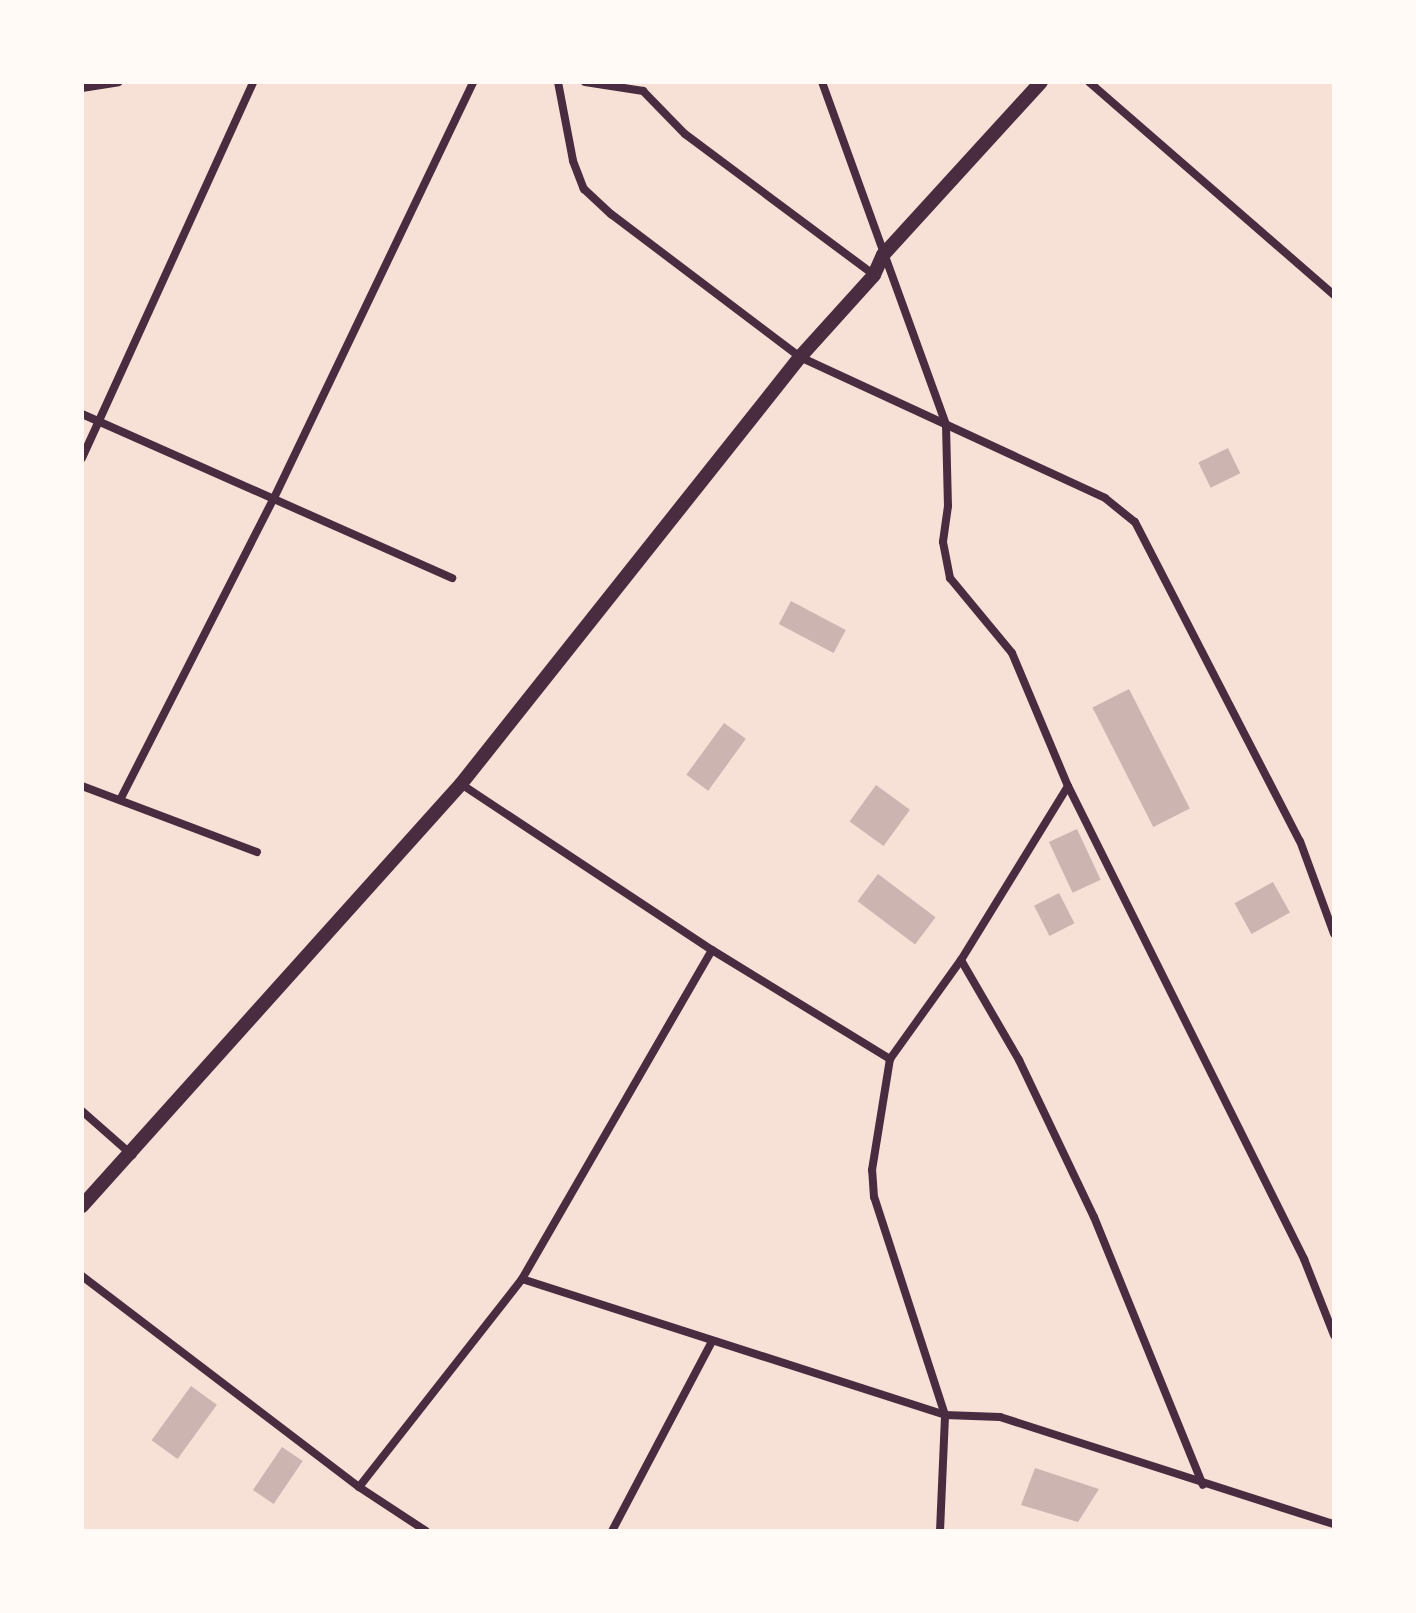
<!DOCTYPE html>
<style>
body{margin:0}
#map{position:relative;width:1416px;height:1613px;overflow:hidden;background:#f7e1d7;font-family:Merriweather,serif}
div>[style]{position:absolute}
.building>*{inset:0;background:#ccb4b1;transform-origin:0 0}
.minor>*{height:8px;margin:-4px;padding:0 4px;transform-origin:4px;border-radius:4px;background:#4a2c40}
.tertiary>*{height:14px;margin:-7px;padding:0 7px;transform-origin:7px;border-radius:7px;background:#4a2c40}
span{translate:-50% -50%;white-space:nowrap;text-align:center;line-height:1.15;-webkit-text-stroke:8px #fffaf5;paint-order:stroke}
.frame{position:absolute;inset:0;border:84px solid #fffaf5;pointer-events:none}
</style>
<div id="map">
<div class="building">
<div style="left:1228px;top:448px;width:28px;height:33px;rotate:64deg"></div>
<div style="left:791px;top:601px;width:62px;height:26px;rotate:28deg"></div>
<div style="left:1129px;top:689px;width:134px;height:41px;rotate:63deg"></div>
<div style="left:724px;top:723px;width:27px;height:64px;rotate:36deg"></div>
<div style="left:876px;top:785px;width:42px;height:45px;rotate:36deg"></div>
<div style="left:1077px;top:829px;width:56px;height:31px;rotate:65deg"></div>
<div style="left:878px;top:874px;width:72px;height:34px;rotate:37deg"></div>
<div style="left:1273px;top:882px;width:35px;height:44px;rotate:61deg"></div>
<div style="left:1059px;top:893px;width:34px;height:28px;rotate:63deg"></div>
<div style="left:191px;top:1386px;width:32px;height:67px;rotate:36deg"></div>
<div style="left:282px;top:1447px;width:25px;height:52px;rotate:34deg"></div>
<div style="clip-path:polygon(1035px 1468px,1099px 1489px,1078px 1522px,1021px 1505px)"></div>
</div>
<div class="minor">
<div style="left:558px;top:82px;width:80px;rotate:79.2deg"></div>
<div style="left:573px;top:161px;width:30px;rotate:69deg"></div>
<div style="left:584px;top:189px;width:37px;rotate:43deg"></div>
<div style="left:611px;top:214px;width:237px;rotate:37.1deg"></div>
<div style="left:800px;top:357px;width:336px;rotate:24.8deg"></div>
<div style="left:1105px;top:498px;width:38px;rotate:39deg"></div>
<div style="left:1135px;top:522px;width:359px;rotate:62.7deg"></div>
<div style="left:1300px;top:841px;width:99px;rotate:69.9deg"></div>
<div style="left:585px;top:82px;width:59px;rotate:8.8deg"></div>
<div style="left:643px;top:91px;width:60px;rotate:45.7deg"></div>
<div style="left:685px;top:134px;width:236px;rotate:36.7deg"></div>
<div style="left:822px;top:82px;width:365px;rotate:70.1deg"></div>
<div style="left:946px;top:425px;width:81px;rotate:88.6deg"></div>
<div style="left:948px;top:506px;width:36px;rotate:98deg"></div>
<div style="left:943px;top:542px;width:37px;rotate:79deg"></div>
<div style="left:950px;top:578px;width:97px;rotate:50.4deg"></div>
<div style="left:1012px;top:653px;width:144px;rotate:67.2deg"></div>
<div style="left:1068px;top:786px;width:529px;rotate:63.48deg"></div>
<div style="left:1304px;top:1259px;width:82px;rotate:68.5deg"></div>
<div style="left:1089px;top:82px;width:325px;rotate:41deg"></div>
<div style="left:82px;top:88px;width:37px;rotate:-9deg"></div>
<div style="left:82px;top:414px;width:405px;rotate:23.9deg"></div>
<div style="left:82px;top:458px;width:413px;rotate:-65.5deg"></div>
<div style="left:461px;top:784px;width:301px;rotate:33.5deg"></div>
<div style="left:712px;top:950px;width:209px;rotate:31.5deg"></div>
<div style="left:82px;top:786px;width:187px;rotate:20.7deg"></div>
<div style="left:120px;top:800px;width:339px;rotate:-63deg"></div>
<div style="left:274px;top:498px;width:461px;rotate:-64.4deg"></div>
<div style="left:961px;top:960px;width:116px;rotate:59.9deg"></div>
<div style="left:1019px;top:1060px;width:174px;rotate:64.5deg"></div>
<div style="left:1094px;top:1217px;width:289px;rotate:67.9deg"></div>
<div style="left:82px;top:1111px;width:67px;rotate:41.3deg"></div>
<div style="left:82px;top:1276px;width:348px;rotate:37.3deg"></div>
<div style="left:359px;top:1487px;width:80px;rotate:33.3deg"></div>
<div style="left:522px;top:1279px;width:444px;rotate:17.8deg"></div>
<div style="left:945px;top:1415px;width:55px;rotate:2.1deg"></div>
<div style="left:1000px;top:1417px;width:351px;rotate:17.8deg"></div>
<div style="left:359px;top:1487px;width:264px;rotate:-51.9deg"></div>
<div style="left:522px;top:1279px;width:380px;rotate:-60deg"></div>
<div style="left:612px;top:1531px;width:215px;rotate:-62.2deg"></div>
<div style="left:940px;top:1531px;width:116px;rotate:-87.5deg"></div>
<div style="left:945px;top:1415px;width:229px;rotate:-108deg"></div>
<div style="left:874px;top:1197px;width:27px;rotate:-94deg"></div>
<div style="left:872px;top:1170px;width:112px;rotate:-80.8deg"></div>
<div style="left:890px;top:1059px;width:122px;rotate:-54.4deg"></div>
<div style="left:961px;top:960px;width:204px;rotate:-58.4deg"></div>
</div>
<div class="tertiary">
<div style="left:82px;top:1206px;width:567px;rotate:-48.07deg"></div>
<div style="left:461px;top:784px;width:545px;rotate:-51.55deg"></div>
<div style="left:800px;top:357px;width:110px;rotate:-47.9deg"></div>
<div style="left:874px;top:275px;width:22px;rotate:-66deg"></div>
<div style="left:883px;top:255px;width:234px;rotate:-47.6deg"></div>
</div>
<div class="frame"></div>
</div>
